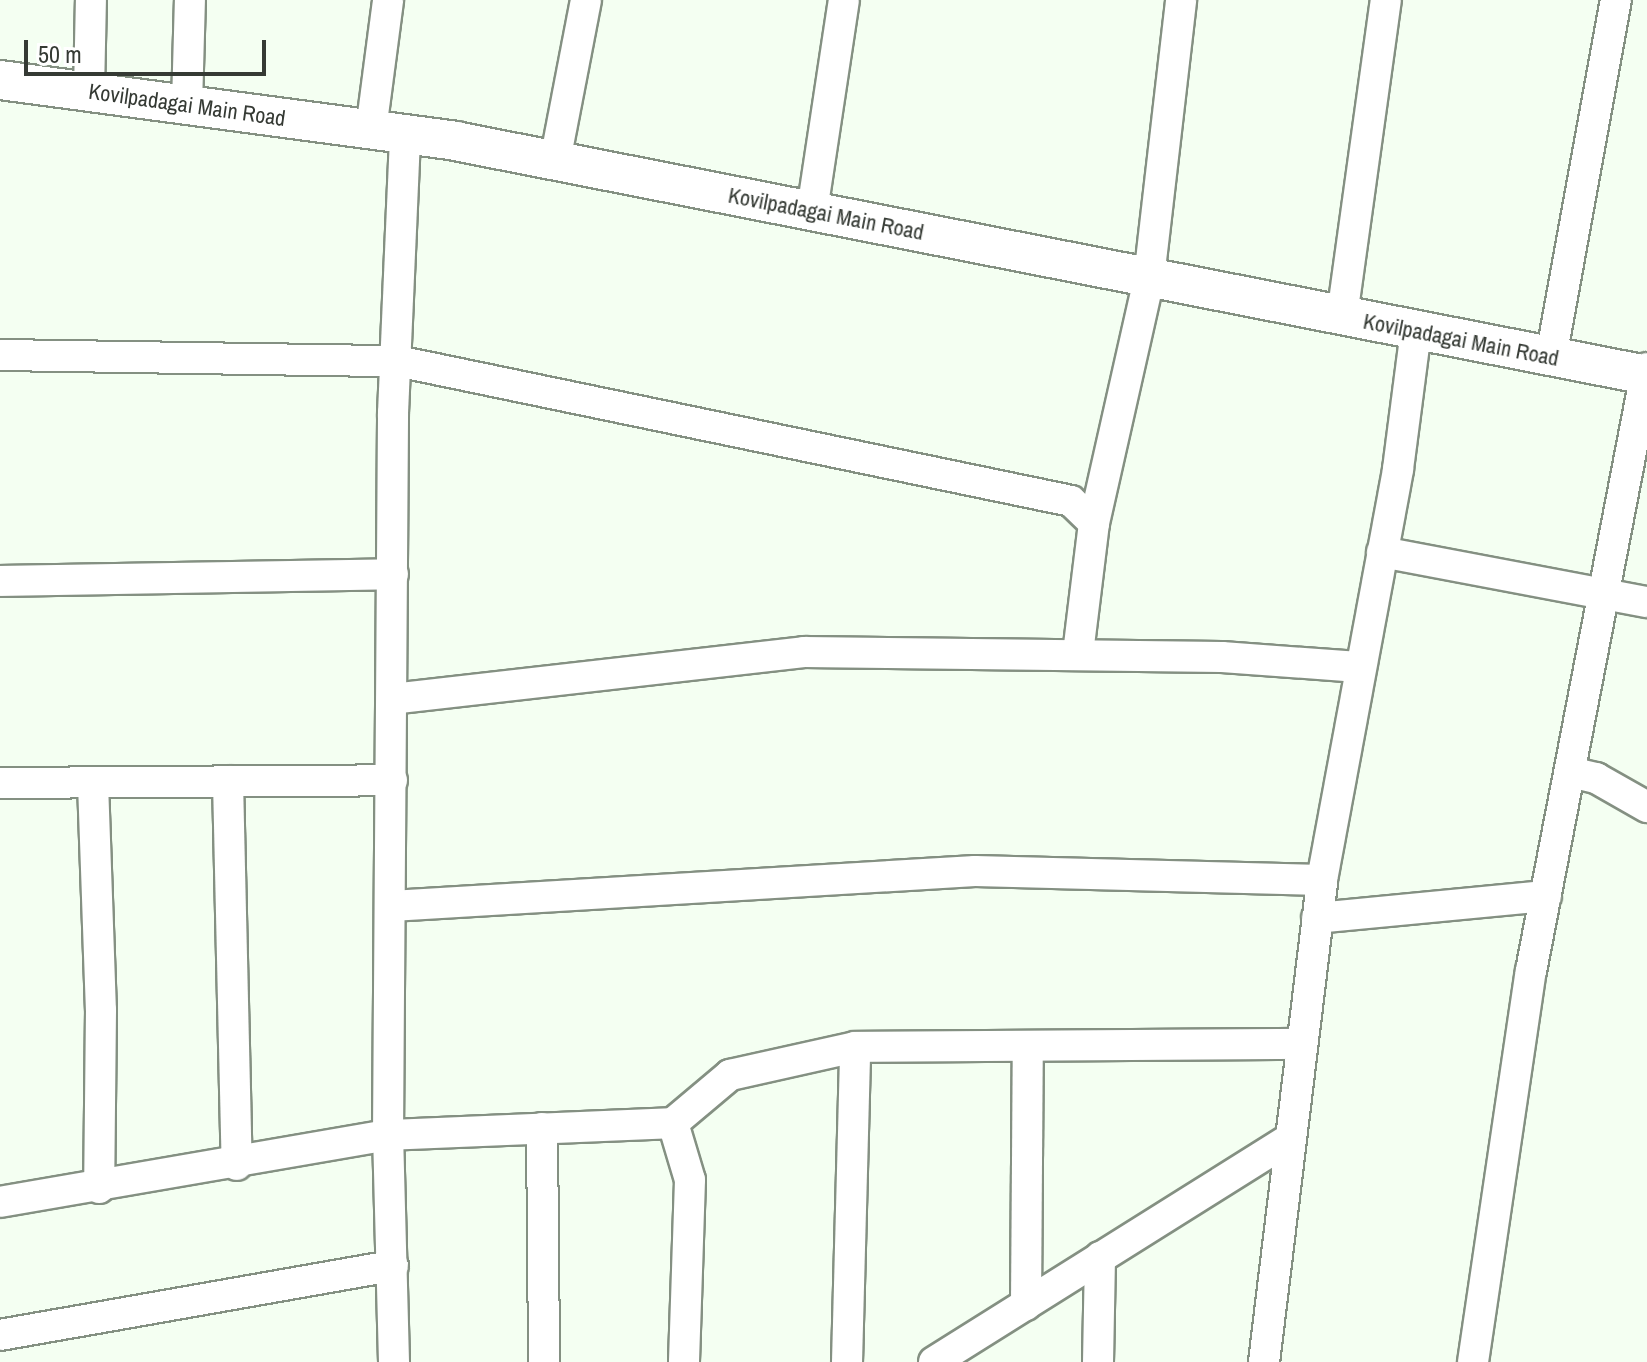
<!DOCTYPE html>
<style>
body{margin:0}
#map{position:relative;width:1647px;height:1362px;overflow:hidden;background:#f4fff2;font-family:"Archivo Narrow",sans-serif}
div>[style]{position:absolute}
.roads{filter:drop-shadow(2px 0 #849082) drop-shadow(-2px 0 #849082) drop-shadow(0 2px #849082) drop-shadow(0 -2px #849082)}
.minor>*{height:30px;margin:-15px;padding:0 15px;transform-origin:15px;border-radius:15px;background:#fff}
.tertiary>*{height:38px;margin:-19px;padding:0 19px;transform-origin:19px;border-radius:19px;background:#fff}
span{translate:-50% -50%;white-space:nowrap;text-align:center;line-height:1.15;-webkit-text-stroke:8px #fff;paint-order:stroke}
.street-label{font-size:22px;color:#353a34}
.scale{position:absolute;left:24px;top:40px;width:242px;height:36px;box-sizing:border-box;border:4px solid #353a34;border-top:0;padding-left:10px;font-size:24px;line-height:28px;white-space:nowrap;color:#353a34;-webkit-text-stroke:6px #fff;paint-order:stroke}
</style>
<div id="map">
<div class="roads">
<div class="minor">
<div style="left:89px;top:92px;width:92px;rotate:-88.8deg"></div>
<div style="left:187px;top:105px;width:105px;rotate:-88.4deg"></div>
<div style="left:371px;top:130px;width:131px;rotate:-82.5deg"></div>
<div style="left:555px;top:161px;width:164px;rotate:-79.1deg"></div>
<div style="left:812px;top:211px;width:213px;rotate:-81.4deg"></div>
<div style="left:1342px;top:316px;width:319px;rotate:-82.1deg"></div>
<div style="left:0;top:355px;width:397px;rotate:0.9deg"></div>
<div style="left:397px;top:361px;width:688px;rotate:11.73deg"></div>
<div style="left:1071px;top:501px;width:32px;rotate:44deg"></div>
<div style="left:1094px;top:523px;width:132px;rotate:97deg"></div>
<div style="left:1551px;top:357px;width:363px;rotate:-79.7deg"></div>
<div style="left:1094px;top:523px;width:251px;rotate:-77.3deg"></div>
<div style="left:1149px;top:278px;width:280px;rotate:-83.4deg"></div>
<div style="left:1382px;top:552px;width:270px;rotate:10.7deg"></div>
<div style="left:0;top:581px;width:393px;rotate:-1deg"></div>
<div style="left:392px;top:699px;width:415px;rotate:-6.5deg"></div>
<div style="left:804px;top:652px;width:418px;rotate:0.7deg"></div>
<div style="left:1222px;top:657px;width:137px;rotate:4.2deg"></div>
<div style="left:1570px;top:772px;width:27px;rotate:13deg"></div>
<div style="left:1596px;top:778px;width:59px;rotate:29.6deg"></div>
<div style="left:228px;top:781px;width:384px;rotate:88.7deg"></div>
<div style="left:0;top:783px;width:392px;rotate:-0.4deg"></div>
<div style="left:93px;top:783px;width:227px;rotate:88deg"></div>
<div style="left:101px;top:1010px;width:178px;rotate:90.6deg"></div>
<div style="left:391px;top:906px;width:585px;rotate:-3.43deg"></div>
<div style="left:975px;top:871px;width:347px;rotate:1.5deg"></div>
<div style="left:1317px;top:918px;width:230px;rotate:-5.5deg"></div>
<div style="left:673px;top:1123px;width:75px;rotate:-40.1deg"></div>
<div style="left:730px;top:1075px;width:128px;rotate:-12.6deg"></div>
<div style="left:855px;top:1047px;width:444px;rotate:-0.4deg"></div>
<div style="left:542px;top:1128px;width:234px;rotate:89.5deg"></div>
<div style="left:0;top:1202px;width:394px;rotate:-9.8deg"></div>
<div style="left:388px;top:1135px;width:285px;rotate:-2.4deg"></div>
<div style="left:673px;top:1123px;width:59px;rotate:73.4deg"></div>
<div style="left:690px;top:1180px;width:182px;rotate:91.9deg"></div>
<div style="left:1026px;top:1305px;width:258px;rotate:-89.6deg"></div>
<div style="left:0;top:1335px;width:399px;rotate:-10deg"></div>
<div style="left:394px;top:1362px;width:227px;rotate:-91.5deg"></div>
<div style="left:388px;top:1135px;width:722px;rotate:-89.6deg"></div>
<div style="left:393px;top:413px;width:278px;rotate:-87.5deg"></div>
<div style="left:847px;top:1362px;width:315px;rotate:-88.5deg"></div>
<div style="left:934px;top:1362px;width:416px;rotate:-32.1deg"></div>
<div style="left:1098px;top:1362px;width:105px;rotate:-88.9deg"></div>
<div style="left:1264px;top:1362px;width:485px;rotate:-83.1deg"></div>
<div style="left:1322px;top:880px;width:418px;rotate:-79.5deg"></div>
<div style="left:1398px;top:469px;width:139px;rotate:-82.6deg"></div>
<div style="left:1473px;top:1362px;width:395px;rotate:-81.6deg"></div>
<div style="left:1531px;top:971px;width:614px;rotate:-79.11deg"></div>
</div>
<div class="tertiary">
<div style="left:0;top:80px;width:459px;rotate:7.6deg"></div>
<div style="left:455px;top:141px;width:1215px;rotate:11.11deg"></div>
</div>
</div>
<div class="street-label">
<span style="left:187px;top:105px;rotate:8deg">Kovilpadagai Main Road</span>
<span style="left:826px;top:214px;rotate:11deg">Kovilpadagai Main Road</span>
<span style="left:1461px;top:340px;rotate:11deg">Kovilpadagai Main Road</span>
</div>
<div class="scale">50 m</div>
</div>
